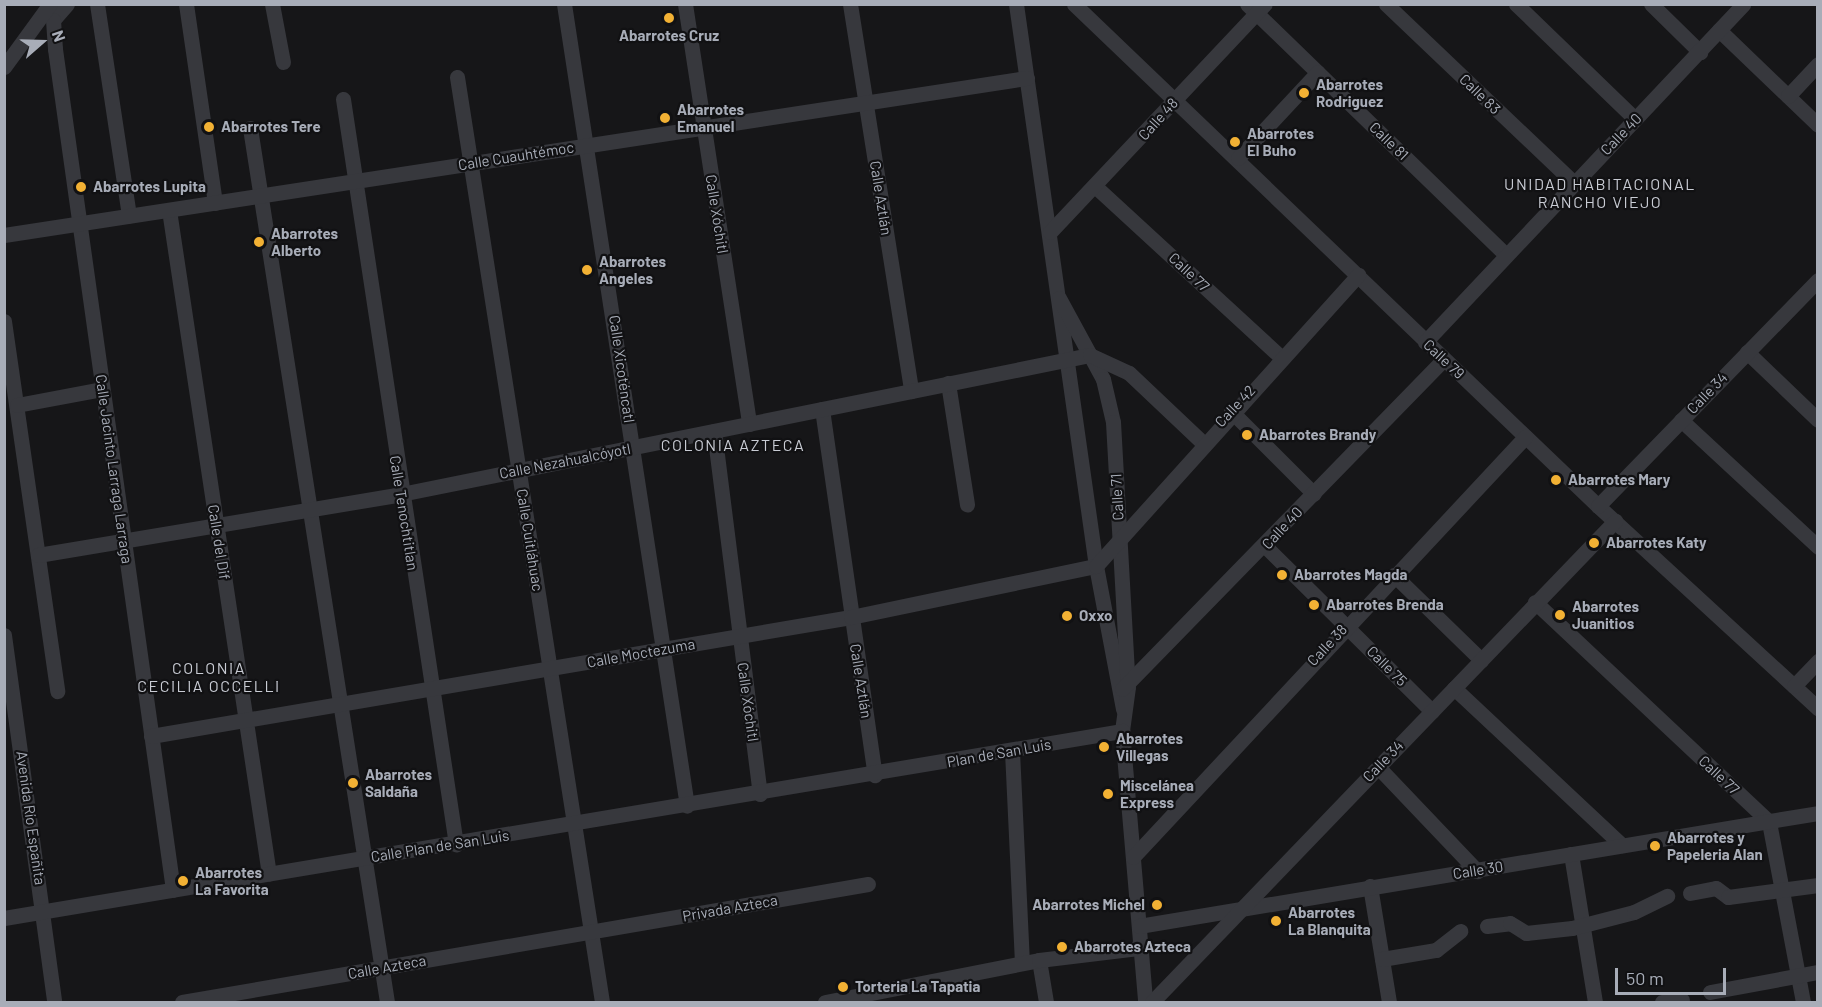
<!DOCTYPE html>
<meta charset="utf-8">
<style>
body{margin:0}
#map{position:relative;width:1822px;height:1007px;overflow:hidden;background:#161618;font-family:Barlow,sans-serif}
div>[style]{position:absolute}
.minor>*{height:15px;margin:-7.5px;padding:0 7.5px;transform-origin:7.5px;border-radius:7.5px;background:#37383d}
.dots>*{width:16px;height:16px;translate:-50% -50%;box-sizing:border-box;border:3px solid #111113;border-radius:50%}
span{translate:-50% -50%;white-space:nowrap;text-align:center;line-height:1.15;-webkit-text-stroke:4.5px #111113;paint-order:stroke}
.poi-label{font-size:15px;color:#a8adb8;font-weight:700}
.left{translate:0 -50%;text-align:left}
.right{translate:-100% -50%;text-align:right}
.street-label{font-size:15px;color:#a8adb8}
.neighbourhood-label{font-size:16px;color:#c9ccd4;letter-spacing:1.5px}
.frame{position:absolute;inset:0;border:6px solid #a8adb8;pointer-events:none}
.north{position:absolute;left:12px;top:12px;width:60px;height:60px;-webkit-text-stroke:4px #111113;paint-order:stroke;rotate:70deg;font-size:16px;font-weight:700;line-height:24px;text-align:center;color:#a8adb8}
.north::after{content:'';display:block;margin:auto;width:21px;height:27px;background:#a8adb8;clip-path:polygon(50% 0,100% 100%,50% 72%,0 100%)}
.scale{position:absolute;left:1615px;top:968px;width:111px;height:27px;box-sizing:border-box;border:3px solid #a8adb8;border-top:0;padding-left:8px;font-size:18px;line-height:21px;white-space:nowrap;color:#a8adb8;-webkit-text-stroke:4px #111113;paint-order:stroke}
</style>
<div id="map">
<div class="minor">
<div style="left:67px;top:4px;width:21px;rotate:131deg"></div>
<div style="left:53px;top:20px;width:29px;rotate:86deg"></div>
<div style="left:55px;top:49px;width:849px;rotate:82.01deg"></div>
<div style="left:97px;top:4px;width:214px;rotate:81.4deg"></div>
<div style="left:186px;top:4px;width:201px;rotate:81.7deg"></div>
<div style="left:272px;top:4px;width:59px;rotate:79.3deg"></div>
<div style="left:564px;top:4px;width:811px;rotate:81.28deg"></div>
<div style="left:685px;top:4px;width:425px;rotate:81.3deg"></div>
<div style="left:850px;top:4px;width:392px;rotate:81deg"></div>
<div style="left:1016px;top:4px;width:568px;rotate:81.9deg"></div>
<div style="left:1096px;top:566px;width:146px;rotate:79.3deg"></div>
<div style="left:1074px;top:4px;width:726px;rotate:43.77deg"></div>
<div style="left:1598px;top:506px;width:299px;rotate:42.6deg"></div>
<div style="left:1247px;top:4px;width:359px;rotate:44.1deg"></div>
<div style="left:1386px;top:4px;width:260px;rotate:43.6deg"></div>
<div style="left:1516px;top:4px;width:165px;rotate:44deg"></div>
<div style="left:1651px;top:4px;width:69px;rotate:44.4deg"></div>
<div style="left:1719px;top:30px;width:137px;rotate:43.8deg"></div>
<div style="left:4px;top:67px;width:78px;rotate:-53.9deg"></div>
<div style="left:457px;top:77px;width:936px;rotate:81.09deg"></div>
<div style="left:1788px;top:96px;width:44px;rotate:-46.8deg"></div>
<div style="left:343px;top:99px;width:754px;rotate:81.38deg"></div>
<div style="left:250px;top:128px;width:885px;rotate:81.09deg"></div>
<div style="left:1238px;top:158px;width:117px;rotate:-47.1deg"></div>
<div style="left:1097px;top:188px;width:250px;rotate:42.6deg"></div>
<div style="left:169px;top:210px;width:671px;rotate:81.44deg"></div>
<div style="left:1050px;top:232px;width:313px;rotate:-46.7deg"></div>
<div style="left:4px;top:235px;width:1035px;rotate:-8.73deg"></div>
<div style="left:1059px;top:298px;width:92px;rotate:61.5deg"></div>
<div style="left:1103px;top:379px;width:44px;rotate:76.9deg"></div>
<div style="left:1113px;top:422px;width:265px;rotate:86.8deg"></div>
<div style="left:1128px;top:687px;width:44px;rotate:97.8deg"></div>
<div style="left:1122px;top:731px;width:272px;rotate:85.1deg"></div>
<div style="left:4px;top:321px;width:374px;rotate:81.8deg"></div>
<div style="left:1425px;top:342px;width:464px;rotate:-46.7deg"></div>
<div style="left:1747px;top:352px;width:98px;rotate:43.8deg"></div>
<div style="left:948px;top:383px;width:123px;rotate:81.1deg"></div>
<div style="left:17px;top:405px;width:86px;rotate:-10.7deg"></div>
<div style="left:822px;top:409px;width:370px;rotate:81.8deg"></div>
<div style="left:1231px;top:411px;width:117px;rotate:45deg"></div>
<div style="left:1681px;top:420px;width:187px;rotate:42.8deg"></div>
<div style="left:714px;top:431px;width:366px;rotate:82.8deg"></div>
<div style="left:1598px;top:506px;width:315px;rotate:-45.8deg"></div>
<div style="left:1265px;top:546px;width:235px;rotate:44.7deg"></div>
<div style="left:38px;top:555px;width:368px;rotate:-9.5deg"></div>
<div style="left:401px;top:494px;width:703px;rotate:-11.41deg"></div>
<div style="left:1090px;top:355px;width:43px;rotate:24.8deg"></div>
<div style="left:1129px;top:373px;width:100px;rotate:43.4deg"></div>
<div style="left:1394px;top:575px;width:122px;rotate:44.3deg"></div>
<div style="left:1535px;top:602px;width:321px;rotate:43.2deg"></div>
<div style="left:1769px;top:822px;width:183px;rotate:79.3deg"></div>
<div style="left:4px;top:635px;width:370px;rotate:82.2deg"></div>
<div style="left:1794px;top:686px;width:35px;rotate:-46deg"></div>
<div style="left:1454px;top:688px;width:230px;rotate:43.1deg"></div>
<div style="left:1122px;top:689px;width:461px;rotate:-45.7deg"></div>
<div style="left:151px;top:736px;width:710px;rotate:-9.65deg"></div>
<div style="left:851px;top:617px;width:250px;rotate:-11.8deg"></div>
<div style="left:1096px;top:566px;width:392px;rotate:-48deg"></div>
<div style="left:1012px;top:751px;width:212px;rotate:87.3deg"></div>
<div style="left:1378px;top:767px;width:144px;rotate:46.4deg"></div>
<div style="left:1571px;top:854px;width:150px;rotate:80.8deg"></div>
<div style="left:1133px;top:857px;width:575px;rotate:-46.97deg"></div>
<div style="left:1370px;top:886px;width:118px;rotate:80.7deg"></div>
<div style="left:1690px;top:893px;width:26px;rotate:-11deg"></div>
<div style="left:1716px;top:888px;width:15px;rotate:37deg"></div>
<div style="left:1728px;top:897px;width:91px;rotate:-7.6deg"></div>
<div style="left:4px;top:918px;width:1134px;rotate:-9.5deg"></div>
<div style="left:1139px;top:926px;width:688px;rotate:-9.45deg"></div>
<div style="left:1487px;top:926px;width:23px;rotate:-7deg"></div>
<div style="left:1510px;top:923px;width:19px;rotate:32deg"></div>
<div style="left:1526px;top:933px;width:46px;rotate:-6.2deg"></div>
<div style="left:1572px;top:928px;width:64px;rotate:-14.5deg"></div>
<div style="left:1634px;top:912px;width:37px;rotate:-26deg"></div>
<div style="left:1382px;top:959px;width:55px;rotate:-9.5deg"></div>
<div style="left:1436px;top:950px;width:31px;rotate:-38deg"></div>
<div style="left:1039px;top:960px;width:43px;rotate:80.5deg"></div>
<div style="left:1710px;top:992px;width:110px;rotate:-10.5deg"></div>
<div style="left:182px;top:1002px;width:696px;rotate:-9.76deg"></div>
<div style="left:825px;top:1002px;width:218px;rotate:-11.1deg"></div>
<div style="left:1039px;top:960px;width:102px;rotate:-6.8deg"></div>
<div style="left:1152px;top:1002px;width:668px;rotate:-46.09deg"></div>
<div style="left:1662px;top:1002px;width:20px;rotate:-6deg"></div>
</div>
<div class="dots">
<div style="left:669px;top:18px;background:#f2b134"></div>
<div style="left:1304px;top:93px;background:#f2b134"></div>
<div style="left:665px;top:118px;background:#f2b134"></div>
<div style="left:209px;top:127px;background:#f2b134"></div>
<div style="left:1235px;top:142px;background:#f2b134"></div>
<div style="left:81px;top:187px;background:#f2b134"></div>
<div style="left:259px;top:242px;background:#f2b134"></div>
<div style="left:587px;top:270px;background:#f2b134"></div>
<div style="left:1247px;top:435px;background:#f2b134"></div>
<div style="left:1556px;top:480px;background:#f2b134"></div>
<div style="left:1594px;top:543px;background:#f2b134"></div>
<div style="left:1282px;top:575px;background:#f2b134"></div>
<div style="left:1314px;top:605px;background:#f2b134"></div>
<div style="left:1560px;top:615px;background:#f2b134"></div>
<div style="left:1067px;top:616px;background:#f2b134"></div>
<div style="left:1104px;top:747px;background:#f2b134"></div>
<div style="left:353px;top:783px;background:#f2b134"></div>
<div style="left:1108px;top:794px;background:#f2b134"></div>
<div style="left:1655px;top:846px;background:#f2b134"></div>
<div style="left:183px;top:881px;background:#f2b134"></div>
<div style="left:1157px;top:905px;background:#f2b134"></div>
<div style="left:1276px;top:921px;background:#f2b134"></div>
<div style="left:1062px;top:947px;background:#f2b134"></div>
<div style="left:843px;top:987px;background:#f2b134"></div>
</div>
<div class="poi-label">
<span style="left:669px;top:36px">Abarrotes Cruz</span>
<span class="left" style="left:1316px;top:93px">Abarrotes<br>Rodriguez</span>
<span class="left" style="left:677px;top:118px">Abarrotes<br>Emanuel</span>
<span class="left" style="left:221px;top:127px">Abarrotes Tere</span>
<span class="left" style="left:1247px;top:142px">Abarrotes<br>El Buho</span>
<span class="left" style="left:93px;top:187px">Abarrotes Lupita</span>
<span class="left" style="left:271px;top:242px">Abarrotes<br>Alberto</span>
<span class="left" style="left:599px;top:270px">Abarrotes<br>Angeles</span>
<span class="left" style="left:1259px;top:435px">Abarrotes Brandy</span>
<span class="left" style="left:1568px;top:480px">Abarrotes Mary</span>
<span class="left" style="left:1606px;top:543px">Abarrotes Katy</span>
<span class="left" style="left:1294px;top:575px">Abarrotes Magda</span>
<span class="left" style="left:1326px;top:605px">Abarrotes Brenda</span>
<span class="left" style="left:1572px;top:615px">Abarrotes<br>Juanitios</span>
<span class="left" style="left:1079px;top:616px">Oxxo</span>
<span class="left" style="left:1116px;top:747px">Abarrotes<br>Villegas</span>
<span class="left" style="left:365px;top:783px">Abarrotes<br>Saldaña</span>
<span class="left" style="left:1120px;top:794px">Miscelánea<br>Express</span>
<span class="left" style="left:1667px;top:846px">Abarrotes y<br>Papeleria Alan</span>
<span class="left" style="left:195px;top:881px">Abarrotes<br>La Favorita</span>
<span class="right" style="left:1145px;top:905px">Abarrotes Michel</span>
<span class="left" style="left:1288px;top:921px">Abarrotes<br>La Blanquita</span>
<span class="left" style="left:1074px;top:947px">Abarrotes Azteca</span>
<span class="left" style="left:855px;top:987px">Torteria La Tapatia</span>
</div>
<div class="street-label">
<span style="left:1480px;top:94px;rotate:44deg">Calle 83</span>
<span style="left:1158px;top:119px;rotate:-48deg">Calle 48</span>
<span style="left:1621px;top:134px;rotate:-46deg">Calle 40</span>
<span style="left:1389px;top:141px;rotate:44deg">Calle 81</span>
<span style="left:516px;top:156px;rotate:-9deg">Calle Cuauhtémoc</span>
<span style="left:881px;top:198px;rotate:81deg">Calle Aztlán</span>
<span style="left:717px;top:214px;rotate:81deg">Calle Xóchitl</span>
<span style="left:1189px;top:272px;rotate:43deg">Calle 77</span>
<span style="left:1444px;top:359px;rotate:43deg">Calle 79</span>
<span style="left:622px;top:369px;rotate:82deg">Calle Xicoténcatl</span>
<span style="left:1707px;top:393px;rotate:-46deg">Calle 34</span>
<span style="left:1235px;top:406px;rotate:-47deg">Calle 42</span>
<span style="left:565px;top:461px;rotate:-11deg">Calle Nezahualcóyotl</span>
<span style="left:114px;top:469px;rotate:82deg">Calle Jacinto Larraga Larraga</span>
<span style="left:1117px;top:497px;rotate:-93deg">Calle 71</span>
<span style="left:404px;top:513px;rotate:81deg">Calle Tenochtitlan</span>
<span style="left:1282px;top:528px;rotate:-47deg">Calle 40</span>
<span style="left:530px;top:540px;rotate:81deg">Calle Cuitláhuac</span>
<span style="left:219px;top:542px;rotate:81deg">Calle del Dif</span>
<span style="left:1327px;top:645px;rotate:-47deg">Calle 38</span>
<span style="left:641px;top:653px;rotate:-10deg">Calle Moctezuma</span>
<span style="left:1387px;top:666px;rotate:45deg">Calle 75</span>
<span style="left:861px;top:681px;rotate:81deg">Calle Aztlán</span>
<span style="left:748px;top:702px;rotate:82deg">Calle Xóchitl</span>
<span style="left:999px;top:753px;rotate:-10deg">Plan de San Luis</span>
<span style="left:1383px;top:761px;rotate:-46deg">Calle 34</span>
<span style="left:1719px;top:775px;rotate:43deg">Calle 77</span>
<span style="left:31px;top:818px;rotate:82deg">Avenida Río Españita</span>
<span style="left:440px;top:846px;rotate:-9deg">Calle Plan de San Luis</span>
<span style="left:1478px;top:870px;rotate:-9deg">Calle 30</span>
<span style="left:730px;top:908px;rotate:-10deg">Privada Azteca</span>
<span style="left:387px;top:967px;rotate:-10deg">Calle Azteca</span>
</div>
<div class="neighbourhood-label">
<span style="left:1600px;top:193px">UNIDAD HABITACIONAL<br>RANCHO VIEJO</span>
<span style="left:733px;top:445px">COLONIA AZTECA</span>
<span style="left:209px;top:677px">COLONIA<br>CECILIA OCCELLI</span>
</div>
<div class="frame"></div>
<div class="north">N</div>
<div class="scale">50 m</div>
</div>
